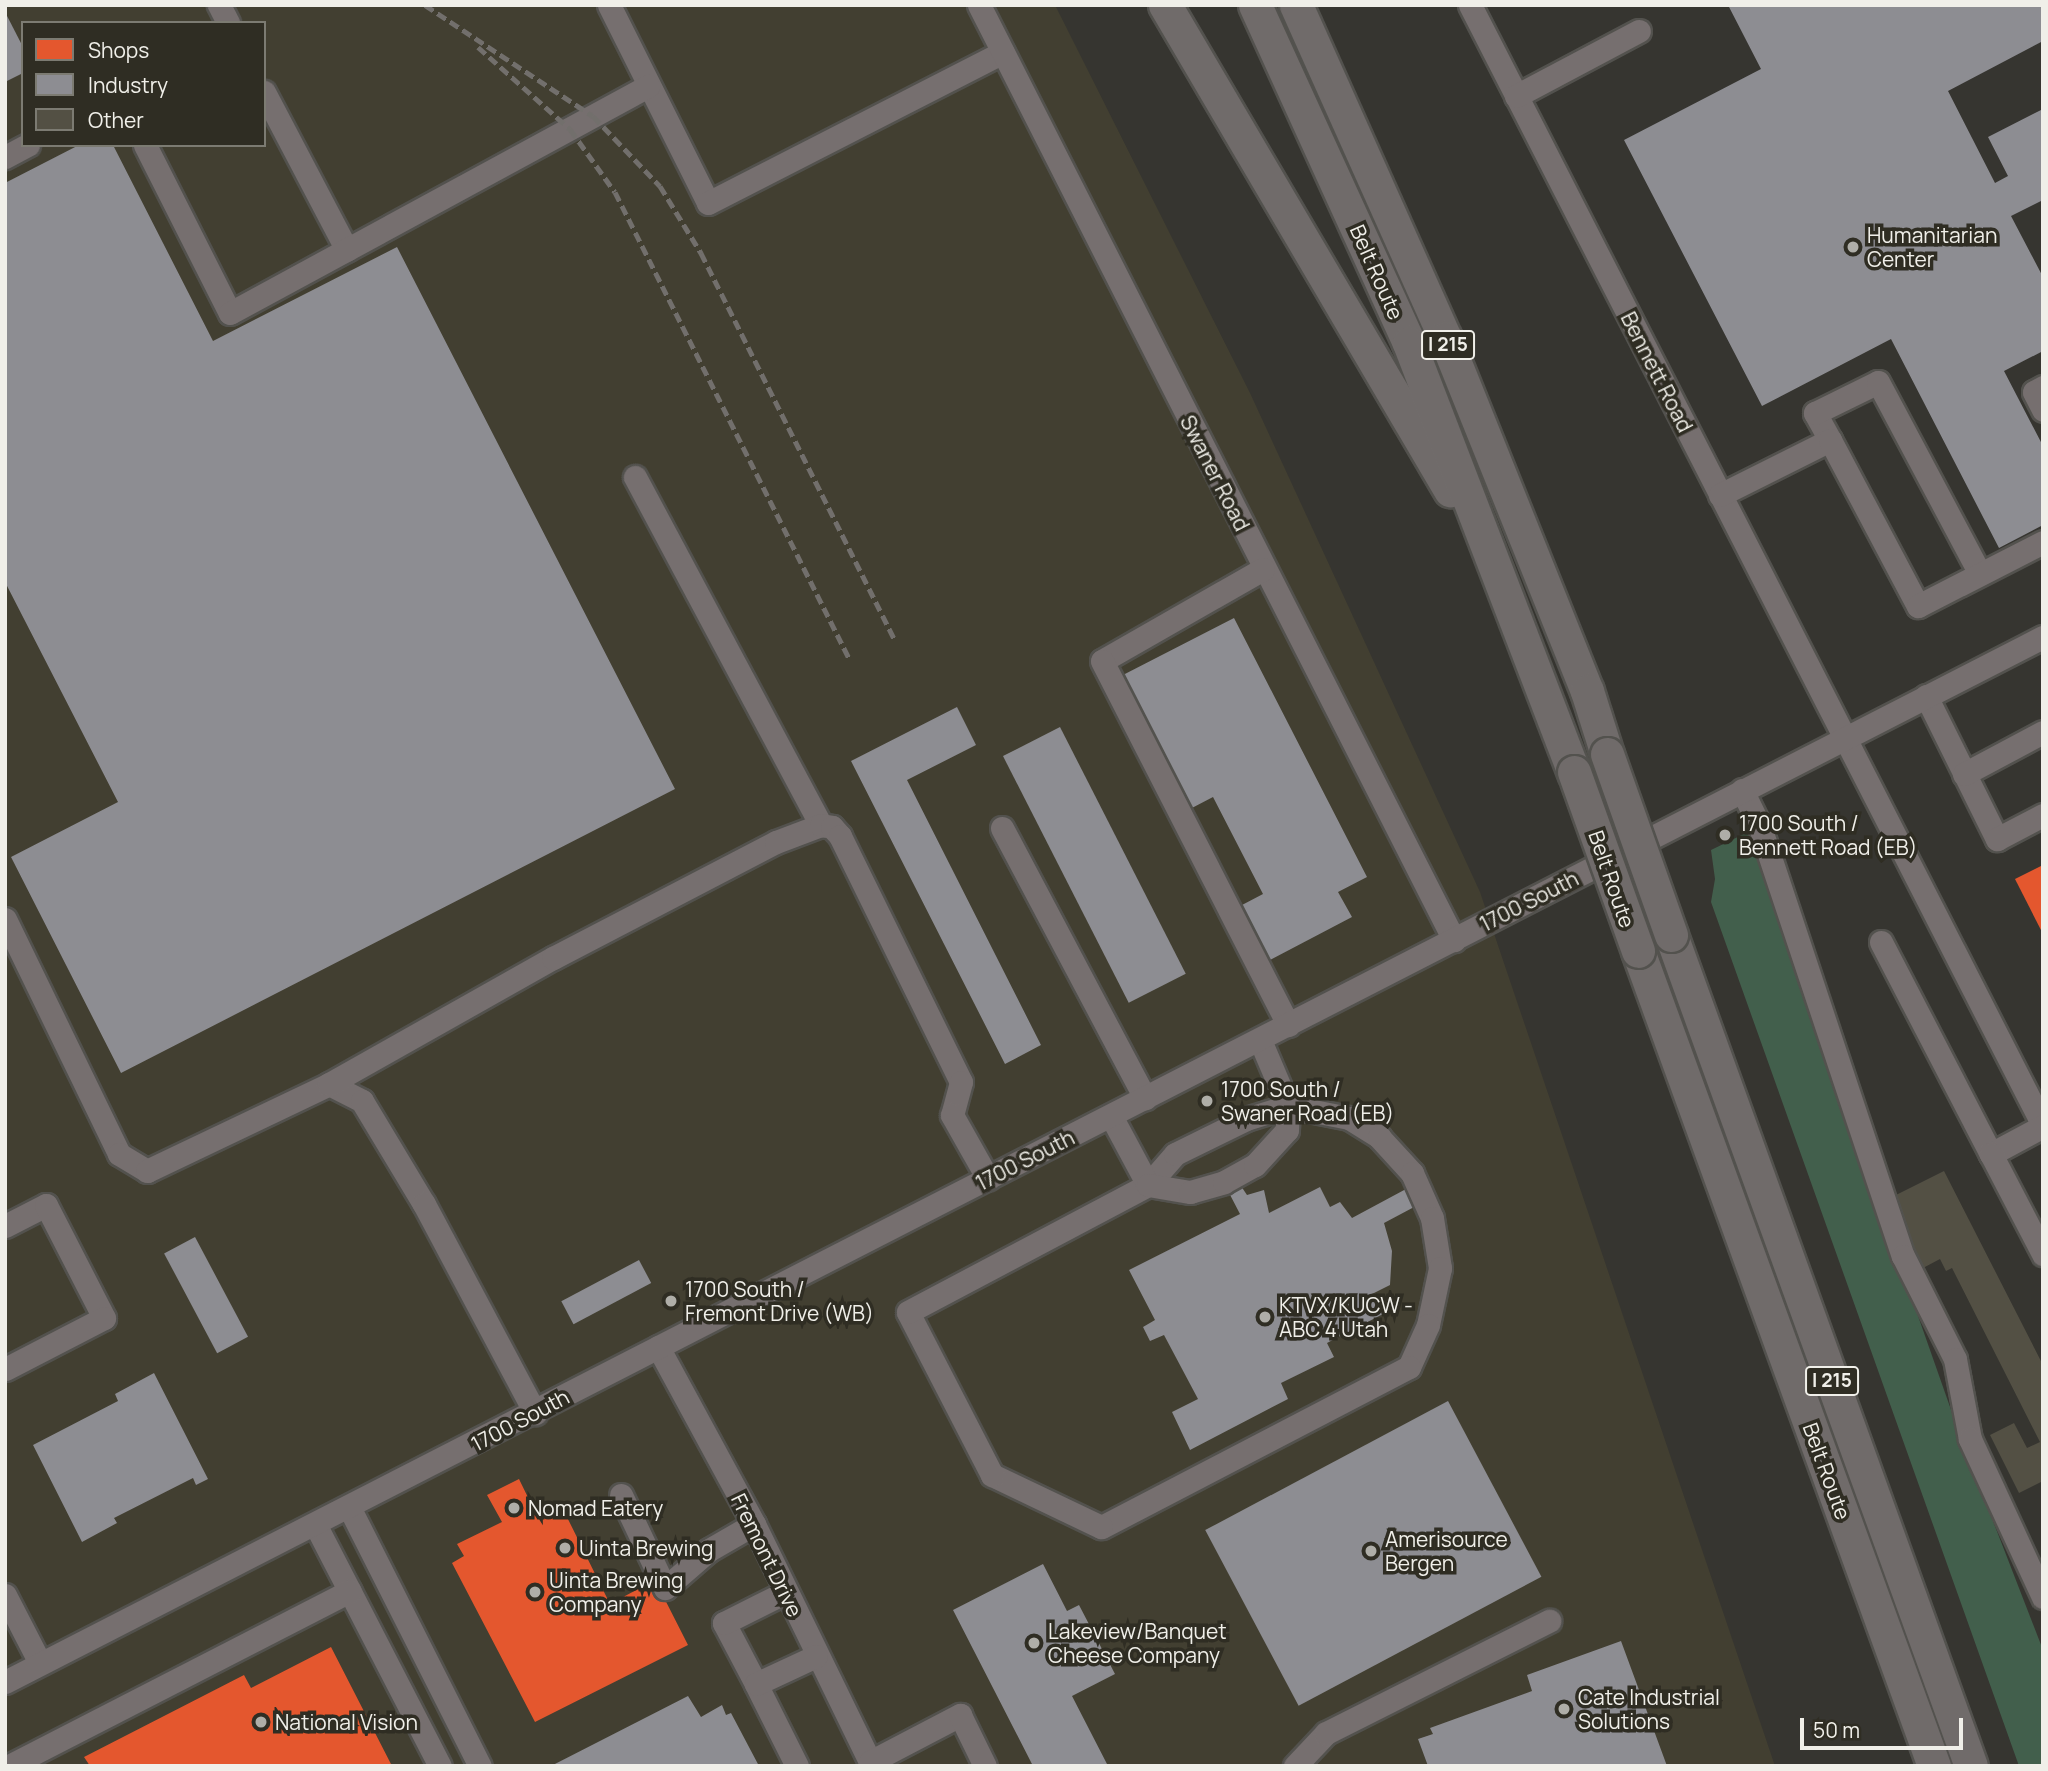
<!DOCTYPE html>
<style>
body{margin:0}
#map{position:relative;width:2048px;height:1771px;overflow:hidden;background:#363530;font-family:Manrope,sans-serif}
div>[style]{position:absolute}
.built>*{inset:0;background:#423f31}
.green>*{inset:0;background:#425f4c}
.shops>*{inset:0;background:#e4572e}
.industry>*{inset:0;background:#8d8d92;transform-origin:0 0}
.building>*{inset:0;background:#535044}
.roads{filter:drop-shadow(2px 0 #53524e) drop-shadow(-2px 0 #53524e) drop-shadow(0 2px #53524e) drop-shadow(0 -2px #53524e)}
.minor>*{height:23px;margin:-11.5px;padding:0 11.5px;transform-origin:11.5px;border-radius:11.5px;background:#766f6f}
.highway>*{height:33px;margin:-16.5px;padding:0 16.5px;transform-origin:16.5px;border-radius:16.5px;background:#706b6a}
.rail>*{height:5px;margin-top:-2.5px;transform-origin:0;background:repeating-linear-gradient(90deg,#726f6c 0 10px,transparent 0 15px)}
.bridges{filter:drop-shadow(2px 0 #53524e) drop-shadow(-2px 0 #53524e) drop-shadow(0 2px #53524e) drop-shadow(0 -2px #53524e)}
.highway-bridge>*{height:33px;margin:-16.5px;padding:0 16.5px;transform-origin:16.5px;border-radius:16.5px;background:#706b6a}
.dots>*{width:19px;height:19px;translate:-50% -50%;box-sizing:border-box;border:4px solid #2f2d23;border-radius:50%}
span{translate:-50% -50%;white-space:nowrap;text-align:center;line-height:1.15;-webkit-text-stroke:7px #2f2d23;paint-order:stroke}
.shield-label span{padding:2px 5px;background:#2f2d23;border:2px solid;border-radius:5px;-webkit-text-stroke-width:0}
.shield-label{font-size:19px;color:#f0efe9;font-weight:700}
.poi-label{font-size:21px;color:#f0efe9}
.left{translate:0 -50%;text-align:left}
.street-label{font-size:21px;color:#f0efe9}
.frame{position:absolute;inset:0;border:7px solid #f0efe9;pointer-events:none}
.legend{position:absolute;left:21px;top:21px;width:245px;height:126px;box-sizing:border-box;background:#2f2d23;border:2px solid #7c7b72;margin:0;padding:9px 12px;list-style:none;font-size:21px;color:#f0efe9}
.legend li{display:flex;align-items:center;gap:14px;height:35px}
.legend b{width:35px;border:2px solid #7c7b72}
.scale{position:absolute;left:1800px;top:1718px;width:163px;height:32px;box-sizing:border-box;border:4px solid #f0efe9;border-top:0;padding-left:9px;font-size:21px;line-height:24px;white-space:nowrap;color:#f0efe9;-webkit-text-stroke:5px #2f2d23;paint-order:stroke}
</style>
<div id="map">
<div class="built">
<div style="clip-path:polygon(evenodd,5px 5px,1055px 5px,1250px 393px,1480px 892px,1775px 1766px,5px 1766px,5px 5px,23px 23px,264px 23px,264px 145px,23px 145px,23px 23px)"></div>
</div>
<div class="green">
<div style="clip-path:polygon(1748px 832px,1962px 1441px,2043px 1650px,2043px 1766px,2019px 1766px,1711px 902px,1715px 879px,1711px 850px)"></div>
</div>
<div class="shops">
<div style="clip-path:polygon(2043px 865px,2043px 934px,2015px 879px)"></div>
<div style="clip-path:polygon(519px 1479px,538px 1518px,562px 1507px,610px 1604px,655px 1580px,688px 1645px,535px 1722px,452px 1563px,464px 1556px,457px 1544px,502px 1522px,487px 1495px)"></div>
<div style="clip-path:polygon(331px 1647px,392px 1766px,90px 1766px,84px 1757px,244px 1675px,251px 1688px)"></div>
</div>
<div class="industry">
<div style="clip-path:polygon(1728px 5px,2043px 5px,2043px 41px,1948px 91px,1995px 183px,2008px 176px,1988px 137px,2043px 109px,2043px 200px,2011px 216px,2043px 277px,2043px 351px,2004px 371px,2043px 446px,2043px 525px,1999px 548px,1891px 339px,1762px 406px,1624px 140px,1761px 69px)"></div>
<div style="clip-path:polygon(5px 12px,23px 47px,23px 73px,5px 82px)"></div>
<div style="clip-path:polygon(79px 145px,113px 145px,213px 341px,397px 247px,675px 789px,121px 1073px,11px 857px,118px 802px,5px 582px,5px 183px)"></div>
<div style="clip-path:polygon(1234px 618px,1367px 877px,1338px 892px,1352px 917px,1270px 960px,1242px 905px,1263px 894px,1213px 797px,1190px 809px,1121px 676px)"></div>
<div style="clip-path:polygon(957px 707px,976px 745px,907px 780px,1041px 1045px,1005px 1064px,851px 761px)"></div>
<div style="left:1060px;top:727px;width:277px;height:64px;rotate:63deg"></div>
<div style="clip-path:polygon(1239px 1183px,1247px 1195px,1264px 1190px,1269px 1213px,1320px 1187px,1330px 1207px,1340px 1202px,1352px 1218px,1406px 1189px,1416px 1206px,1384px 1223px,1392px 1251px,1390px 1285px,1372px 1294px,1383px 1314px,1327px 1343px,1334px 1357px,1281px 1383px,1288px 1399px,1190px 1450px,1172px 1412px,1198px 1399px,1164px 1335px,1150px 1341px,1143px 1327px,1155px 1320px,1129px 1270px,1240px 1214px,1227px 1189px)"></div>
<div style="left:195px;top:1237px;width:113px;height:35px;rotate:62deg"></div>
<div style="left:639px;top:1260px;width:26px;height:88px;rotate:62deg"></div>
<div style="clip-path:polygon(154px 1373px,208px 1479px,196px 1485px,193px 1478px,114px 1518px,117px 1523px,82px 1542px,33px 1445px,118px 1401px,115px 1394px)"></div>
<div style="left:1448px;top:1401px;width:199px;height:275px;rotate:62deg"></div>
<div style="clip-path:polygon(1043px 1564px,1067px 1611px,1079px 1605px,1115px 1674px,1072px 1696px,1107px 1764px,1103px 1766px,1033px 1766px,953px 1610px)"></div>
<div style="clip-path:polygon(1621px 1641px,1667px 1766px,1428px 1766px,1418px 1739px,1433px 1734px,1430px 1728px,1532px 1691px,1527px 1675px)"></div>
<div style="clip-path:polygon(688px 1696px,701px 1717px,722px 1705px,726px 1715px,731px 1713px,759px 1766px,551px 1766px)"></div>
</div>
<div class="building">
<div style="clip-path:polygon(1944px 1171px,2043px 1365px,2043px 1481px,2019px 1493px,1990px 1435px,2014px 1423px,2027px 1448px,2040px 1442px,1952px 1268px,1946px 1271px,1940px 1259px,1923px 1268px,1888px 1199px)"></div>
</div>
<div class="roads">
<div class="minor">
<div style="left:219px;top:5px;width:20px;rotate:63deg"></div>
<div style="left:609px;top:5px;width:221px;rotate:63.4deg"></div>
<div style="left:708px;top:203px;width:331px;rotate:-27.1deg"></div>
<div style="left:979px;top:5px;width:1049px;rotate:63.07deg"></div>
<div style="left:1470px;top:5px;width:1258px;rotate:62.91deg"></div>
<div style="left:264px;top:92px;width:178px;rotate:62.3deg"></div>
<div style="left:1516px;top:96px;width:139px;rotate:-27.9deg"></div>
<div style="left:145px;top:145px;width:188px;rotate:63.2deg"></div>
<div style="left:230px;top:313px;width:476px;rotate:-28.5deg"></div>
<div style="left:5px;top:157px;width:26px;rotate:-28deg"></div>
<div style="left:2043px;top:387px;width:10px;rotate:151deg"></div>
<div style="left:2034px;top:392px;width:20px;rotate:63deg"></div>
<div style="left:1830px;top:440px;width:31px;rotate:-119deg"></div>
<div style="left:1815px;top:413px;width:70px;rotate:-26.2deg"></div>
<div style="left:1878px;top:382px;width:217px;rotate:62deg"></div>
<div style="left:635px;top:477px;width:395px;rotate:61.9deg"></div>
<div style="left:1720px;top:495px;width:123px;rotate:-26.6deg"></div>
<div style="left:1830px;top:440px;width:188px;rotate:62.1deg"></div>
<div style="left:1918px;top:606px;width:140px;rotate:-27.1deg"></div>
<div style="left:1263px;top:569px;width:185px;rotate:150.3deg"></div>
<div style="left:1102px;top:661px;width:409px;rotate:62.9deg"></div>
<div style="left:1926px;top:696px;width:160px;rotate:63.6deg"></div>
<div style="left:1997px;top:839px;width:52px;rotate:-27.6deg"></div>
<div style="left:1964px;top:774px;width:89px;rotate:-28deg"></div>
<div style="left:1742px;top:790px;width:41px;rotate:64.1deg"></div>
<div style="left:1760px;top:827px;width:452px;rotate:71.6deg"></div>
<div style="left:1903px;top:1256px;width:115px;rotate:63.2deg"></div>
<div style="left:1955px;top:1359px;width:81px;rotate:79.4deg"></div>
<div style="left:1970px;top:1439px;width:174px;rotate:65.2deg"></div>
<div style="left:1002px;top:828px;width:306px;rotate:62.1deg"></div>
<div style="left:5px;top:919px;width:261px;rotate:64.1deg"></div>
<div style="left:119px;top:1154px;width:33px;rotate:31deg"></div>
<div style="left:147px;top:1171px;width:202px;rotate:-25.5deg"></div>
<div style="left:329px;top:1084px;width:37px;rotate:27deg"></div>
<div style="left:362px;top:1101px;width:120px;rotate:59deg"></div>
<div style="left:424px;top:1204px;width:237px;rotate:62deg"></div>
<div style="left:1881px;top:942px;width:239px;rotate:62.6deg"></div>
<div style="left:1991px;top:1154px;width:59px;rotate:-28.3deg"></div>
<div style="left:329px;top:1084px;width:257px;rotate:-29.4deg"></div>
<div style="left:553px;top:958px;width:251px;rotate:-27.5deg"></div>
<div style="left:776px;top:842px;width:48px;rotate:-20.7deg"></div>
<div style="left:821px;top:825px;width:11px;rotate:10deg"></div>
<div style="left:832px;top:827px;width:12px;rotate:48deg"></div>
<div style="left:840px;top:836px;width:274px;rotate:63.8deg"></div>
<div style="left:961px;top:1082px;width:34px;rotate:105deg"></div>
<div style="left:952px;top:1115px;width:73px;rotate:60.6deg"></div>
<div style="left:1288px;top:1106px;width:62px;rotate:11.1deg"></div>
<div style="left:1349px;top:1118px;width:36px;rotate:32deg"></div>
<div style="left:1379px;top:1137px;width:49px;rotate:47.5deg"></div>
<div style="left:1412px;top:1173px;width:49px;rotate:66deg"></div>
<div style="left:1432px;top:1218px;width:51px;rotate:80.9deg"></div>
<div style="left:1440px;top:1268px;width:58px;rotate:101.9deg"></div>
<div style="left:1428px;top:1325px;width:46px;rotate:114.3deg"></div>
<div style="left:1409px;top:1367px;width:347px;rotate:152.5deg"></div>
<div style="left:1101px;top:1527px;width:121px;rotate:-154.5deg"></div>
<div style="left:992px;top:1475px;width:183px;rotate:-117.3deg"></div>
<div style="left:908px;top:1312px;width:272px;rotate:-27.9deg"></div>
<div style="left:1148px;top:1185px;width:41px;rotate:-48.9deg"></div>
<div style="left:1175px;top:1154px;width:79px;rotate:-26.2deg"></div>
<div style="left:1246px;top:1119px;width:44px;rotate:-17.2deg"></div>
<div style="left:1111px;top:1116px;width:78px;rotate:61.8deg"></div>
<div style="left:1148px;top:1185px;width:43px;rotate:9.5deg"></div>
<div style="left:1190px;top:1192px;width:35px;rotate:-16deg"></div>
<div style="left:1224px;top:1182px;width:35px;rotate:-29deg"></div>
<div style="left:1255px;top:1165px;width:47px;rotate:-47.6deg"></div>
<div style="left:1287px;top:1130px;width:24px;rotate:-88deg"></div>
<div style="left:1288px;top:1106px;width:72px;rotate:-113deg"></div>
<div style="left:1991px;top:1154px;width:113px;rotate:62.5deg"></div>
<div style="left:5px;top:1226px;width:46px;rotate:-27.1deg"></div>
<div style="left:46px;top:1205px;width:127px;rotate:62.8deg"></div>
<div style="left:104px;top:1318px;width:111px;rotate:152.7deg"></div>
<div style="left:658px;top:1347px;width:201px;rotate:61.5deg"></div>
<div style="left:754px;top:1524px;width:269px;rotate:64deg"></div>
<div style="left:621px;top:1495px;width:103px;rotate:64.7deg"></div>
<div style="left:665px;top:1588px;width:58px;rotate:-40.8deg"></div>
<div style="left:709px;top:1550px;width:52px;rotate:-30deg"></div>
<div style="left:349px;top:1507px;width:290px;rotate:63.2deg"></div>
<div style="left:315px;top:1524px;width:272px;rotate:62.7deg"></div>
<div style="left:5px;top:1595px;width:76px;rotate:62.8deg"></div>
<div style="left:5px;top:1682px;width:2290px;rotate:-27.15deg"></div>
<div style="left:756px;top:1684px;width:69px;rotate:-117.7deg"></div>
<div style="left:724px;top:1623px;width:67px;rotate:-26.6deg"></div>
<div style="left:870px;top:1762px;width:102px;rotate:-27.6deg"></div>
<div style="left:960px;top:1715px;width:57px;rotate:63.9deg"></div>
<div style="left:9px;top:1766px;width:383px;rotate:-27.2deg"></div>
<div style="left:797px;top:1766px;width:92px;rotate:-116.6deg"></div>
<div style="left:756px;top:1684px;width:66px;rotate:-25deg"></div>
<div style="left:1295px;top:1766px;width:45px;rotate:-46.8deg"></div>
<div style="left:1326px;top:1733px;width:250px;rotate:-26.7deg"></div>
</div>
<div class="highway">
<div style="left:1165px;top:5px;width:563px;rotate:59.56deg"></div>
<div style="left:1255px;top:5px;width:371px;rotate:65.5deg"></div>
<div style="left:1409px;top:343px;width:460px;rotate:69deg"></div>
<div style="left:1296px;top:5px;width:365px;rotate:65.9deg"></div>
<div style="left:1445px;top:338px;width:380px;rotate:68.1deg"></div>
<div style="left:1587px;top:691px;width:66px;rotate:72.4deg"></div>
<div style="left:1671px;top:935px;width:883px;rotate:70.15deg"></div>
<div style="left:1638px;top:951px;width:867px;rotate:70.04deg"></div>
</div>
</div>
<div class="rail">
<div style="left:425px;top:5px;width:201px;rotate:33.5deg"></div>
<div style="left:593px;top:116px;width:97px;rotate:46.3deg"></div>
<div style="left:660px;top:186px;width:79px;rotate:58.5deg"></div>
<div style="left:701px;top:253px;width:431px;rotate:63.4deg"></div>
<div style="left:478px;top:47px;width:123px;rotate:41.7deg"></div>
<div style="left:570px;top:129px;width:77px;rotate:54.5deg"></div>
<div style="left:615px;top:192px;width:524px;rotate:63.34deg"></div>
</div>
<div class="bridges">
<div class="highway-bridge">
<div style="left:1607px;top:754px;width:192px;rotate:70.5deg"></div>
<div style="left:1574px;top:772px;width:190px;rotate:70.3deg"></div>
</div>
</div>
<div class="dots">
<div style="left:1853px;top:247px;background:#afaea8"></div>
<div style="left:1725px;top:835px;background:#afaea8"></div>
<div style="left:1207px;top:1101px;background:#afaea8"></div>
<div style="left:671px;top:1301px;background:#afaea8"></div>
<div style="left:1265px;top:1317px;background:#afaea8"></div>
<div style="left:514px;top:1508px;background:#afaea8"></div>
<div style="left:565px;top:1548px;background:#afaea8"></div>
<div style="left:1371px;top:1551px;background:#afaea8"></div>
<div style="left:535px;top:1592px;background:#afaea8"></div>
<div style="left:1034px;top:1643px;background:#afaea8"></div>
<div style="left:1564px;top:1709px;background:#afaea8"></div>
<div style="left:261px;top:1722px;background:#afaea8"></div>
</div>
<div class="shield-label">
<span style="left:1448px;top:345px">I 215</span>
<span style="left:1832px;top:1381px">I 215</span>
</div>
<div class="poi-label">
<span class="left" style="left:1867px;top:247px">Humanitarian<br>Center</span>
<span class="left" style="left:1739px;top:835px">1700 South /<br>Bennett Road (EB)</span>
<span class="left" style="left:1221px;top:1101px">1700 South /<br>Swaner Road (EB)</span>
<span class="left" style="left:685px;top:1301px">1700 South /<br>Fremont Drive (WB)</span>
<span class="left" style="left:1279px;top:1317px">KTVX/KUCW -<br>ABC 4 Utah</span>
<span class="left" style="left:528px;top:1508px">Nomad Eatery</span>
<span class="left" style="left:1385px;top:1551px">Amerisource<br>Bergen</span>
<span class="left" style="left:579px;top:1548px">Uinta Brewing</span>
<span class="left" style="left:549px;top:1592px">Uinta Brewing<br>Company</span>
<span class="left" style="left:1048px;top:1643px">Lakeview/Banquet<br>Cheese Company</span>
<span class="left" style="left:1578px;top:1709px">Cate Industrial<br>Solutions</span>
<span class="left" style="left:275px;top:1722px">National Vision</span>
</div>
<div class="street-label">
<span style="left:1377px;top:272px;rotate:66deg">Belt Route</span>
<span style="left:1657px;top:372px;rotate:63deg">Bennett Road</span>
<span style="left:1215px;top:473px;rotate:63deg">Swaner Road</span>
<span style="left:1612px;top:879px;rotate:71deg">Belt Route</span>
<span style="left:1529px;top:901px;rotate:-27deg">1700 South</span>
<span style="left:1025px;top:1160px;rotate:-27deg">1700 South</span>
<span style="left:520px;top:1420px;rotate:-28deg">1700 South</span>
<span style="left:1827px;top:1471px;rotate:70deg">Belt Route</span>
<span style="left:767px;top:1555px;rotate:64deg">Fremont Drive</span>
</div>
<div class="frame"></div>
<ul class="legend">
<li><b style="height:19px;background:#e4572e"></b>Shops</li>
<li><b style="height:19px;background:#8d8d92"></b>Industry</li>
<li><b style="height:19px;background:#535044"></b>Other</li>
</ul>
<div class="scale">50 m</div>
</div>
